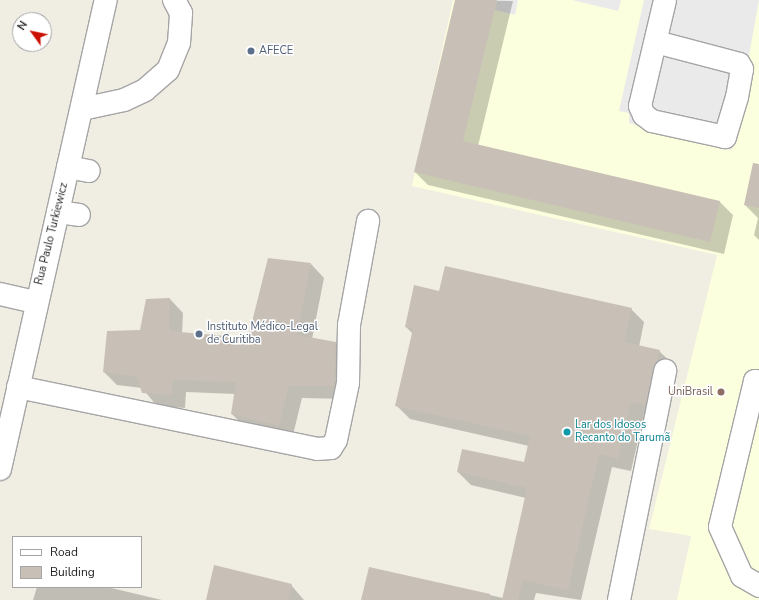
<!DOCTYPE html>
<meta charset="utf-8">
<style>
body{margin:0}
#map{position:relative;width:759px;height:600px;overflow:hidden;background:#f0ede3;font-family:"Nunito Sans",sans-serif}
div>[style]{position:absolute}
.education>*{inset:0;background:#fcffdd}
.parking>*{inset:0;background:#eaeaea}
.shadow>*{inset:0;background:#0003}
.building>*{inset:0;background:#c8bfb6}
.roads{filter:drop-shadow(1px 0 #a5a5a5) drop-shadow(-1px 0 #a5a5a5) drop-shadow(0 1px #a5a5a5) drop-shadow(0 -1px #a5a5a5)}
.minor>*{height:22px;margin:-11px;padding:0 11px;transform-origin:11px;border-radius:11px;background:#fff}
.dots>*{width:11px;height:11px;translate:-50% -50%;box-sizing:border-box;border:2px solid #fff;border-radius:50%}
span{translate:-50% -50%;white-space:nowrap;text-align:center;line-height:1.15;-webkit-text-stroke:3px #fff;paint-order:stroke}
.service-label{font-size:11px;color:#4e5e75}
.left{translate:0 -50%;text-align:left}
.street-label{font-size:11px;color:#1e1e1e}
.education-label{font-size:11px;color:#785e54}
.right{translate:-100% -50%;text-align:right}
.culture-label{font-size:11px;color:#0d838f}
.legend{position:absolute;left:12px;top:536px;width:130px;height:52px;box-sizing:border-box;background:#fff;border:1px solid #a5a5a5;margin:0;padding:5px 7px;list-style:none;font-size:12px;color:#1e1e1e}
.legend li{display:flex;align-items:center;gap:8px;height:20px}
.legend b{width:20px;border:1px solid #a5a5a5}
.north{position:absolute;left:12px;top:12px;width:40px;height:40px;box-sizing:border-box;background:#fff;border:1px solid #a5a5a5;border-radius:50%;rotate:303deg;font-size:11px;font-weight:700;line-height:16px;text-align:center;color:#1e1e1e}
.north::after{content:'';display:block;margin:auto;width:14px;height:18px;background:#cc1000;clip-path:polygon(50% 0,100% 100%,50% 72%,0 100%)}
</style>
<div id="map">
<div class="education">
<div style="clip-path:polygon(453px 0,759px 0,759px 600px,677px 600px,691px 536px,649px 529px,717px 255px,412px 186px)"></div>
</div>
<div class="parking">
<div style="clip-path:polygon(497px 0,518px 0,515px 15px,495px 10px)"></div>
<div style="clip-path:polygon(572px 0,621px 0,618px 11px)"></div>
<div style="clip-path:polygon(644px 0,759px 0,732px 150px,629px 123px,629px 113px,619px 111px)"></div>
</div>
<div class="shadow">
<div style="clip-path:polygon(456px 0,513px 1px,478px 146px,720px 202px,733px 215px,724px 254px,428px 185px,415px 172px)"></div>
<div style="clip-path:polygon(759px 183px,759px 240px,754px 235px,758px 218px,745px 205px)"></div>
<div style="clip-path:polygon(311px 264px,324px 278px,312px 339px,336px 343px,349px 357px,348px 399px,302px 398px,292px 439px,245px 427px,232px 414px,235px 394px,186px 392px,185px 408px,157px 406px,142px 388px,117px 385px,104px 372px,170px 299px,183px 313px,182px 334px,249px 340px)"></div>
<div style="clip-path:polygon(440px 292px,631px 309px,644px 322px,639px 347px,659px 351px,673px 364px,659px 417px,644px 414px,631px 471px,612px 467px,581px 600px,536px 593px,534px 600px,362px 600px,370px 568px,503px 598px,526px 498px,471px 485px,458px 472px,525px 464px,529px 446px,410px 419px,396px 405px,413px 334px,406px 327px)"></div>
<div style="clip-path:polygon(291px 585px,304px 600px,207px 600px)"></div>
<div style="clip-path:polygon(37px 587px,107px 587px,162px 600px,33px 600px)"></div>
</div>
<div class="building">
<div style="clip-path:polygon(455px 0,497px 0,463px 141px,720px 201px,710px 242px,414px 172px)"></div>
<div style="clip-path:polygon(753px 163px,759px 164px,759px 208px,744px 205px)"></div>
<div style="clip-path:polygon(268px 258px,311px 263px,297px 335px,336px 342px,334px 386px,289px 386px,279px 426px,231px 414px,236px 382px,173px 380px,172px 395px,142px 393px,137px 377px,103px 372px,107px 331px,140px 330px,146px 299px,170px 298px,169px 331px,248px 338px)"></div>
<div style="clip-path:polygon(445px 266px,632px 308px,624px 342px,660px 350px,645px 405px,631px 402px,618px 459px,599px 454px,568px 590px,523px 580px,518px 600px,502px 600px,527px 488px,457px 472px,462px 449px,524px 462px,530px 436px,395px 406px,413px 329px,405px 327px,414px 285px,439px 291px)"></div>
<div style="clip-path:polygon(214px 565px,292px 584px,288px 600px,206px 600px)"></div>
<div style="clip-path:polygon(369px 567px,490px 594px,490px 600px,361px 600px)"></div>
</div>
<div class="roads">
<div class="minor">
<div style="left:656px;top:42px;width:86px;rotate:14.8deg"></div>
<div style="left:739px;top:64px;width:6px;rotate:59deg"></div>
<div style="left:742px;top:69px;width:28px;rotate:100deg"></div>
<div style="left:737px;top:97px;width:42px;rotate:106.7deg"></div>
<div style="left:725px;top:137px;width:75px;rotate:-167.6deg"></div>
<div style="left:652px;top:121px;width:10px;rotate:-143deg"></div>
<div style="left:644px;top:115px;width:10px;rotate:-114deg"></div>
<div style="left:640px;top:106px;width:109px;rotate:-76.7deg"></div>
<div style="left:82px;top:109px;width:43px;rotate:-12.1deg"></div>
<div style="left:124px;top:100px;width:23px;rotate:-25deg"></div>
<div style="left:145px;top:90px;width:30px;rotate:-41deg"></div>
<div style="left:168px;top:70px;width:29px;rotate:-68deg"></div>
<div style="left:179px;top:43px;width:30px;rotate:-86deg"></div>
<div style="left:181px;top:13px;width:15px;rotate:-118deg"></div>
<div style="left:68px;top:167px;width:21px;rotate:11deg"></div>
<div style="left:58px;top:212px;width:21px;rotate:8deg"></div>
<div style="left:0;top:294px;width:37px;rotate:13deg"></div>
<div style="left:759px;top:382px;width:4px;rotate:-166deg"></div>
<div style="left:755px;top:381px;width:150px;rotate:103.5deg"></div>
<div style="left:720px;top:527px;width:54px;rotate:65.8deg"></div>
<div style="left:742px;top:576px;width:20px;rotate:30deg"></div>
<div style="left:18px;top:387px;width:305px;rotate:11.7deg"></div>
<div style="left:317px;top:449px;width:14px;rotate:-4deg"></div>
<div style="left:331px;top:448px;width:9px;rotate:-58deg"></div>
<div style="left:336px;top:440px;width:58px;rotate:-78.1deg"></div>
<div style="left:348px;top:383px;width:58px;rotate:-89deg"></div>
<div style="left:349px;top:325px;width:106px;rotate:-79.6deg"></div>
<div style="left:0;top:469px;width:481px;rotate:-77.3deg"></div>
<div style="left:619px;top:600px;width:234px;rotate:-78.6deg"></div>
</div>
</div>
<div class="dots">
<div style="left:251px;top:51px;background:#5c6f8a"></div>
<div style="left:199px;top:334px;background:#5c6f8a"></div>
<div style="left:721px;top:392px;background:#8d6e63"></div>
<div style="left:567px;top:432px;background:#0f9aa8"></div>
</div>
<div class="service-label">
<span class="left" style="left:259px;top:51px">AFECE</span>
<span class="left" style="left:207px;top:334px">Instituto Médico-Legal<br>de Curitiba</span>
</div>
<div class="street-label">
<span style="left:52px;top:234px;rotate:-76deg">Rua Paulo Turkiewicz</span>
</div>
<div class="education-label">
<span class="right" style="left:713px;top:392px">UniBrasil</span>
</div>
<div class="culture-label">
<span class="left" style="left:575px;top:432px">Lar dos Idosos<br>Recanto do Tarumã</span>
</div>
<ul class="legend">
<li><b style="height:5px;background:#fff"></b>Road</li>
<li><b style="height:11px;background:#c8bfb6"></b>Building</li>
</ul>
<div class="north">N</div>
</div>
